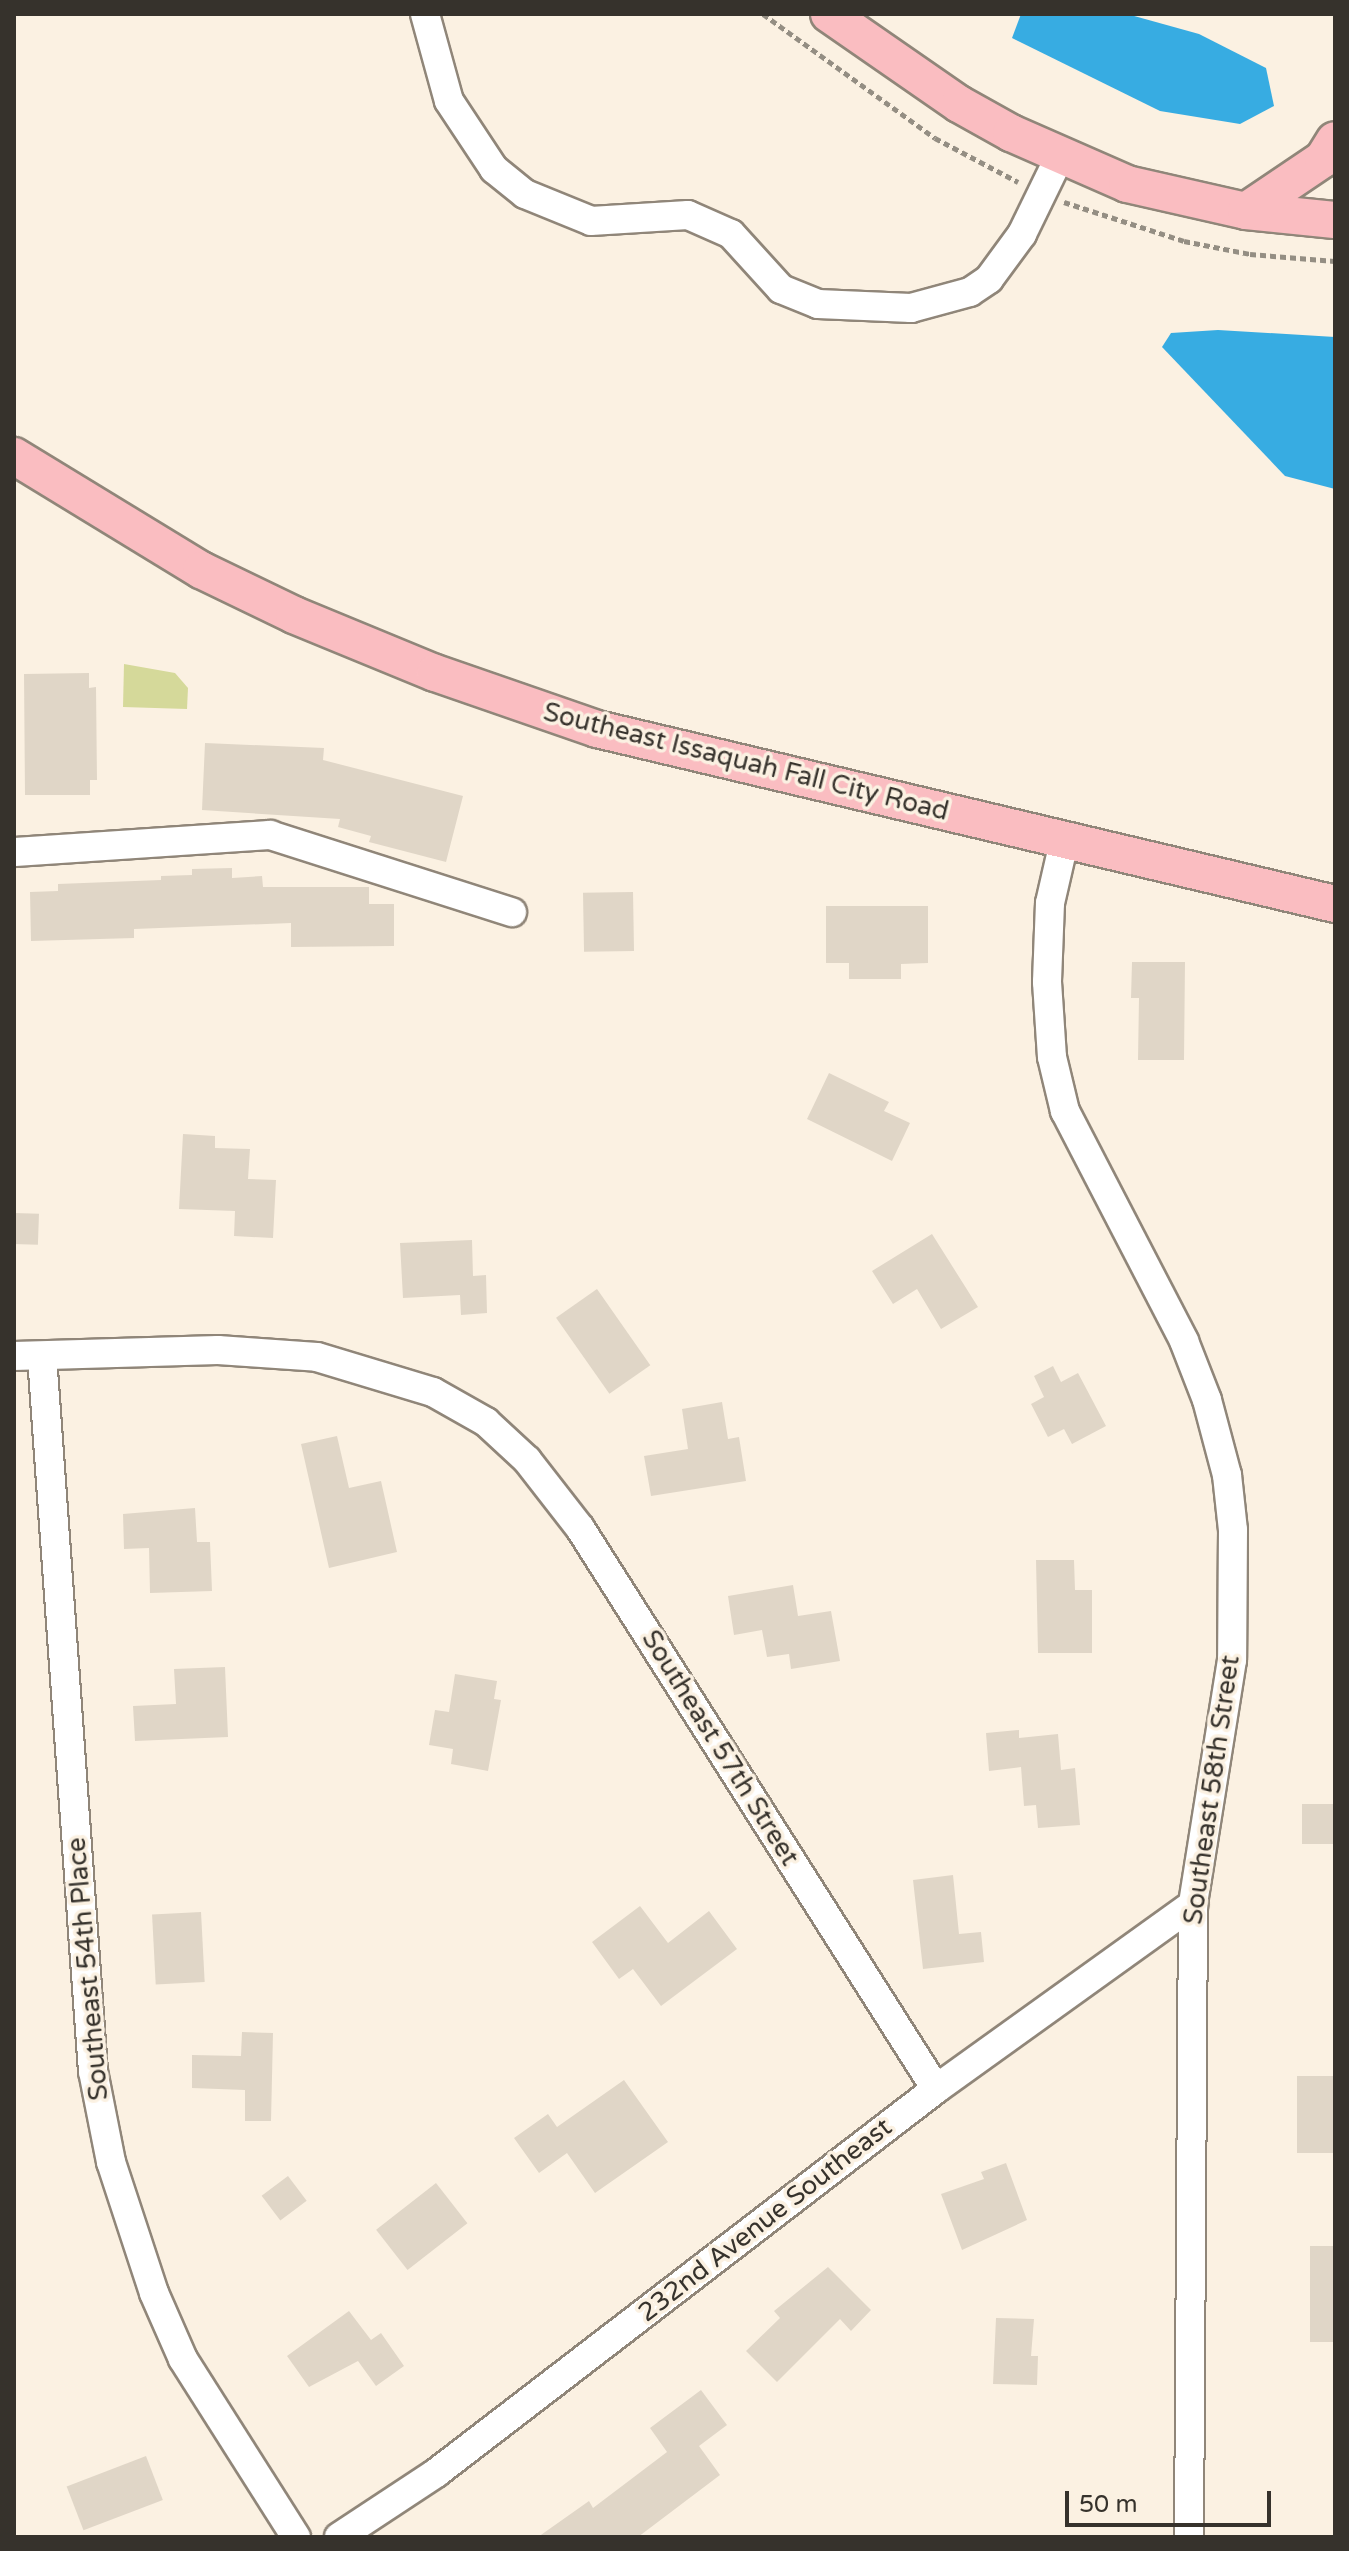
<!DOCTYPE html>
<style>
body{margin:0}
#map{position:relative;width:1349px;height:2551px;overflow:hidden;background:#fbf1e2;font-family:"Varela Round",sans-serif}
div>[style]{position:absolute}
.green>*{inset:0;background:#d5d99a}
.water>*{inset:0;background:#37ace2}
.building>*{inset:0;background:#e0d6c7;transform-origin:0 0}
.path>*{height:5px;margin-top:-2.5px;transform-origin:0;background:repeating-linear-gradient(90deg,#948e83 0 6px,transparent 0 10px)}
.roads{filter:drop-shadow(2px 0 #908679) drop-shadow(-2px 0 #908679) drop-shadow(0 2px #908679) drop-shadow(0 -2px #908679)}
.minor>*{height:28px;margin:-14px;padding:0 14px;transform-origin:14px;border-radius:14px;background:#fff}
.major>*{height:36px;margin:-18px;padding:0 18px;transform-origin:18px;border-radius:18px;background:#fabdc1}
span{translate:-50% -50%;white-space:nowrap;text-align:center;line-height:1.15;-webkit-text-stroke:7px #fbf1e2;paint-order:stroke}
.street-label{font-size:26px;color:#36322c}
.frame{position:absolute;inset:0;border:16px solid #36322c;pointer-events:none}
.scale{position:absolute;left:1065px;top:2491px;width:206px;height:36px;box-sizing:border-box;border:4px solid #36322c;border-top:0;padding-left:10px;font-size:24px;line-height:28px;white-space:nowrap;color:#36322c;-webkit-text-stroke:6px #fbf1e2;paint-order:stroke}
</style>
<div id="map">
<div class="green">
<div style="clip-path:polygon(124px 664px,175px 673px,188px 688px,187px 709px,123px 707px)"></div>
</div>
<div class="water">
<div style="clip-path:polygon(1021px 14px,1127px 14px,1199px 34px,1266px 68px,1274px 106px,1240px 124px,1160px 111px,1012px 38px)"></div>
<div style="clip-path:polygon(1218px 330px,1335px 337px,1335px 489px,1285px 476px,1162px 347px,1171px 333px)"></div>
</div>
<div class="building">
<div style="clip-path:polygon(89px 673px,89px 688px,96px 687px,97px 780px,90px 780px,90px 795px,25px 795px,24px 674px)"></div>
<div style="clip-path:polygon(205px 743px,324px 748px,323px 760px,463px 796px,446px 862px,369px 842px,371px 836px,338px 827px,340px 819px,202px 810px)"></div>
<div style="clip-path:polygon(232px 868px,232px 878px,262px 876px,263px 887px,369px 887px,369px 904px,394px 904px,394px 946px,291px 947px,291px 923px,134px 929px,134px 938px,31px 941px,30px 892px,58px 891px,58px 884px,161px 880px,161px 876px,192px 875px,192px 869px)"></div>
<div style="left:633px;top:892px;width:59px;height:50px;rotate:89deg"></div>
<div style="clip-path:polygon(826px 906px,928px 906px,928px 963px,901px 964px,901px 979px,849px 979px,849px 963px,826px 963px)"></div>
<div style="clip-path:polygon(1132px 962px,1185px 962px,1184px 1060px,1138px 1060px,1139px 998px,1131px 998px)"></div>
<div style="clip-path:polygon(829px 1073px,889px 1102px,884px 1111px,910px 1123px,892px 1161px,807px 1119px)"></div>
<div style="clip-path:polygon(183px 1134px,215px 1136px,215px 1148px,250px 1149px,248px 1179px,276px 1180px,273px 1238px,234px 1236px,235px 1211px,179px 1209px)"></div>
<div style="left:14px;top:1213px;width:25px;height:31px;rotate:2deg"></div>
<div style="clip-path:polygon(932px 1234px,978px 1307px,941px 1329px,917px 1289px,893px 1304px,872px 1271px)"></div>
<div style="clip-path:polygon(472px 1240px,473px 1276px,486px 1275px,487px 1313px,461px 1315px,460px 1295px,403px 1298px,400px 1243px)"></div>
<div style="left:597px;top:1289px;width:93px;height:50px;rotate:55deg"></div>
<div style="clip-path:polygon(1053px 1366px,1061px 1382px,1078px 1373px,1106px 1426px,1072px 1444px,1064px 1429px,1048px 1437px,1031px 1404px,1044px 1397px,1034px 1376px)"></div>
<div style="clip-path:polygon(722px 1402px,728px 1439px,739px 1437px,746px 1481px,651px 1496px,644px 1456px,688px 1449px,682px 1409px)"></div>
<div style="clip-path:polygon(337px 1436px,349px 1488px,381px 1481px,397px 1552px,329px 1568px,301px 1444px)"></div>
<div style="clip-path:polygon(195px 1508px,197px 1542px,210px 1542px,212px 1591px,150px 1593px,149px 1548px,124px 1549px,123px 1514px)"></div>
<div style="clip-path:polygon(1036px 1560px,1074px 1560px,1075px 1590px,1092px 1590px,1092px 1653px,1038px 1653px)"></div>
<div style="clip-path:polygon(793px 1585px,798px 1616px,831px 1611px,840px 1661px,791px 1669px,789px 1654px,767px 1657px,762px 1630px,734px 1635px,728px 1596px)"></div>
<div style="clip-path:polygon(225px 1667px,228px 1737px,135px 1741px,133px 1706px,176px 1704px,174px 1669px)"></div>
<div style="clip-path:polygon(455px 1674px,497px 1681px,494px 1699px,501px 1700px,488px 1771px,451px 1764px,453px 1749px,429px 1745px,435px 1710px,449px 1712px)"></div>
<div style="clip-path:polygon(1019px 1730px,1019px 1738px,1058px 1734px,1061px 1770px,1075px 1768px,1080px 1825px,1038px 1828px,1036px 1805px,1024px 1806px,1021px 1767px,989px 1771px,986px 1733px)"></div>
<div style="left:1302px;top:1804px;width:33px;height:40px"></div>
<div style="clip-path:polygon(953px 1875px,959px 1934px,981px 1932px,984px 1962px,923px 1969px,913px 1880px)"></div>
<div style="clip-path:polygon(640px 1906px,668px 1943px,709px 1911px,737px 1949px,661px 2006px,633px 1969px,619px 1979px,592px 1942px)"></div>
<div style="left:201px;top:1912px;width:70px;height:49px;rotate:87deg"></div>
<div style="clip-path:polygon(242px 2032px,273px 2033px,271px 2121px,245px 2121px,245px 2090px,192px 2088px,192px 2055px,241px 2056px)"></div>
<div style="left:1297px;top:2076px;width:38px;height:77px"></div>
<div style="clip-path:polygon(624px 2080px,668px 2142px,595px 2193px,567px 2153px,539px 2173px,514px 2138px,548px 2114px,557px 2127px)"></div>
<div style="clip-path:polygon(1006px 2163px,1027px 2220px,962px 2250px,941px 2194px,984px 2179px,981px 2172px)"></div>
<div style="left:288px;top:2176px;width:31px;height:33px;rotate:53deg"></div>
<div style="left:436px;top:2183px;width:51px;height:76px;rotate:52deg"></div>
<div style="left:1310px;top:2246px;width:25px;height:96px"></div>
<div style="clip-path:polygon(828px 2267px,871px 2310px,851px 2331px,840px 2319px,777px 2382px,746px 2351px,780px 2318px,774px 2311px)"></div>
<div style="clip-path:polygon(349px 2311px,371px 2340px,381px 2333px,404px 2366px,376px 2386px,358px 2361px,309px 2387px,287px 2356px)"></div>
<div style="clip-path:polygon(996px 2318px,1034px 2319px,1031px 2356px,1038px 2356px,1037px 2385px,993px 2384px)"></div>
<div style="clip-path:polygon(701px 2390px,727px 2425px,699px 2446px,720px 2475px,638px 2537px,538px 2537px,589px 2501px,593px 2508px,667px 2452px,650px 2428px)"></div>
<div style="left:146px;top:2456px;width:47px;height:85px;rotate:69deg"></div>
</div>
<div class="path">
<div style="left:763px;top:14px;width:212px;rotate:35.8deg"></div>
<div style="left:935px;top:138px;width:94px;rotate:27.9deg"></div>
<div style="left:1064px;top:202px;width:126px;rotate:18deg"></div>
<div style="left:1184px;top:241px;width:67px;rotate:11.1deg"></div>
<div style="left:1250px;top:254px;width:85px;rotate:4.7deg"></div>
</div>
<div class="roads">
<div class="minor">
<div style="left:425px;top:14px;width:90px;rotate:74.6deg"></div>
<div style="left:449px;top:101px;width:82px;rotate:56.5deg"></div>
<div style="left:494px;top:169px;width:40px;rotate:39deg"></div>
<div style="left:525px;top:194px;width:71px;rotate:22.2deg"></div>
<div style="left:591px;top:221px;width:97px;rotate:-3.5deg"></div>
<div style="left:688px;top:215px;width:47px;rotate:23.8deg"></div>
<div style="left:731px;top:234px;width:74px;rotate:47.7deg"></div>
<div style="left:781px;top:289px;width:40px;rotate:22deg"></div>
<div style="left:818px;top:304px;width:93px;rotate:2.5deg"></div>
<div style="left:911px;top:308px;width:61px;rotate:-15.2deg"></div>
<div style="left:970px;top:292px;width:23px;rotate:-34deg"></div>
<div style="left:989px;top:279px;width:56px;rotate:-53.7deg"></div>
<div style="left:1022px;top:234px;width:87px;rotate:-64deg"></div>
<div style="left:1064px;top:842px;width:63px;rotate:102.9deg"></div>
<div style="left:1050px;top:903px;width:79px;rotate:92.2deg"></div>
<div style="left:1047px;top:982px;width:75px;rotate:86.2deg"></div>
<div style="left:1052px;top:1057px;width:56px;rotate:76.5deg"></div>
<div style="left:1065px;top:1111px;width:259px;rotate:62.6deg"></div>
<div style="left:1184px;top:1341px;width:63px;rotate:68.7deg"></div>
<div style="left:1207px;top:1400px;width:78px;rotate:75.1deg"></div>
<div style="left:1227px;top:1475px;width:55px;rotate:83.8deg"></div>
<div style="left:1233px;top:1530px;width:130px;rotate:90.4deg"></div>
<div style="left:1232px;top:1660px;width:247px;rotate:99.1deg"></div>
<div style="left:1193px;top:1904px;width:633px;rotate:90.36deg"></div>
<div style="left:14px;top:852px;width:257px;rotate:-3.8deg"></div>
<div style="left:270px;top:835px;width:254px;rotate:17.7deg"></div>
<div style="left:14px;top:1356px;width:204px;rotate:-1.7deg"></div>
<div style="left:218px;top:1350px;width:99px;rotate:4deg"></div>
<div style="left:317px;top:1357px;width:121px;rotate:16.8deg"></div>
<div style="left:433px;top:1392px;width:61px;rotate:29.5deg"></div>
<div style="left:486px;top:1422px;width:56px;rotate:42.8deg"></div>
<div style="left:527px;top:1460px;width:86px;rotate:52.1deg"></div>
<div style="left:580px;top:1528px;width:664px;rotate:57.6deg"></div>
<div style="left:42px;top:1356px;width:717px;rotate:85.92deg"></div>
<div style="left:93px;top:2071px;width:93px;rotate:78.8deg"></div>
<div style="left:111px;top:2162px;width:138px;rotate:71.8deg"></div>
<div style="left:154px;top:2293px;width:72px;rotate:66.3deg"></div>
<div style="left:183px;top:2359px;width:211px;rotate:57.6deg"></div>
<div style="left:339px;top:2537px;width:116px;rotate:-33.4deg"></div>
<div style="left:436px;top:2473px;width:630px;rotate:-37.52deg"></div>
<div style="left:936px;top:2089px;width:317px;rotate:-35.7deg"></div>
</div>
<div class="major">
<div style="left:829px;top:14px;width:158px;rotate:34.7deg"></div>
<div style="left:959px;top:104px;width:60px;rotate:29.1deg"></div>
<div style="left:1011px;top:133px;width:127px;rotate:23.7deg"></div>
<div style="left:1127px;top:184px;width:122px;rotate:12.8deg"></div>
<div style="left:1246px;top:211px;width:89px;rotate:5.8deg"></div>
<div style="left:1246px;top:211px;width:93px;rotate:-34deg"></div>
<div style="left:1323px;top:159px;width:22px;rotate:-58deg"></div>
<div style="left:14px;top:456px;width:219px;rotate:31.4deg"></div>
<div style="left:201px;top:570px;width:103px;rotate:25.8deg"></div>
<div style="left:294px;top:615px;width:152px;rotate:22.4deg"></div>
<div style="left:435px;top:673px;width:171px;rotate:19.1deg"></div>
<div style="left:597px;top:729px;width:758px;rotate:13.34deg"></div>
</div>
</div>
<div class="street-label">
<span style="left:746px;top:762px;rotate:14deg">Southeast Issaquah Fall City Road</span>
<span style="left:720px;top:1748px;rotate:58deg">Southeast 57th Street</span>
<span style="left:1212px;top:1790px;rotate:-82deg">Southeast 58th Street</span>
<span style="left:88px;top:1969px;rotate:-95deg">Southeast 54th Place</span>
<span style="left:765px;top:2220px;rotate:-38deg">232nd Avenue Southeast</span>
</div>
<div class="frame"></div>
<div class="scale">50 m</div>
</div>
